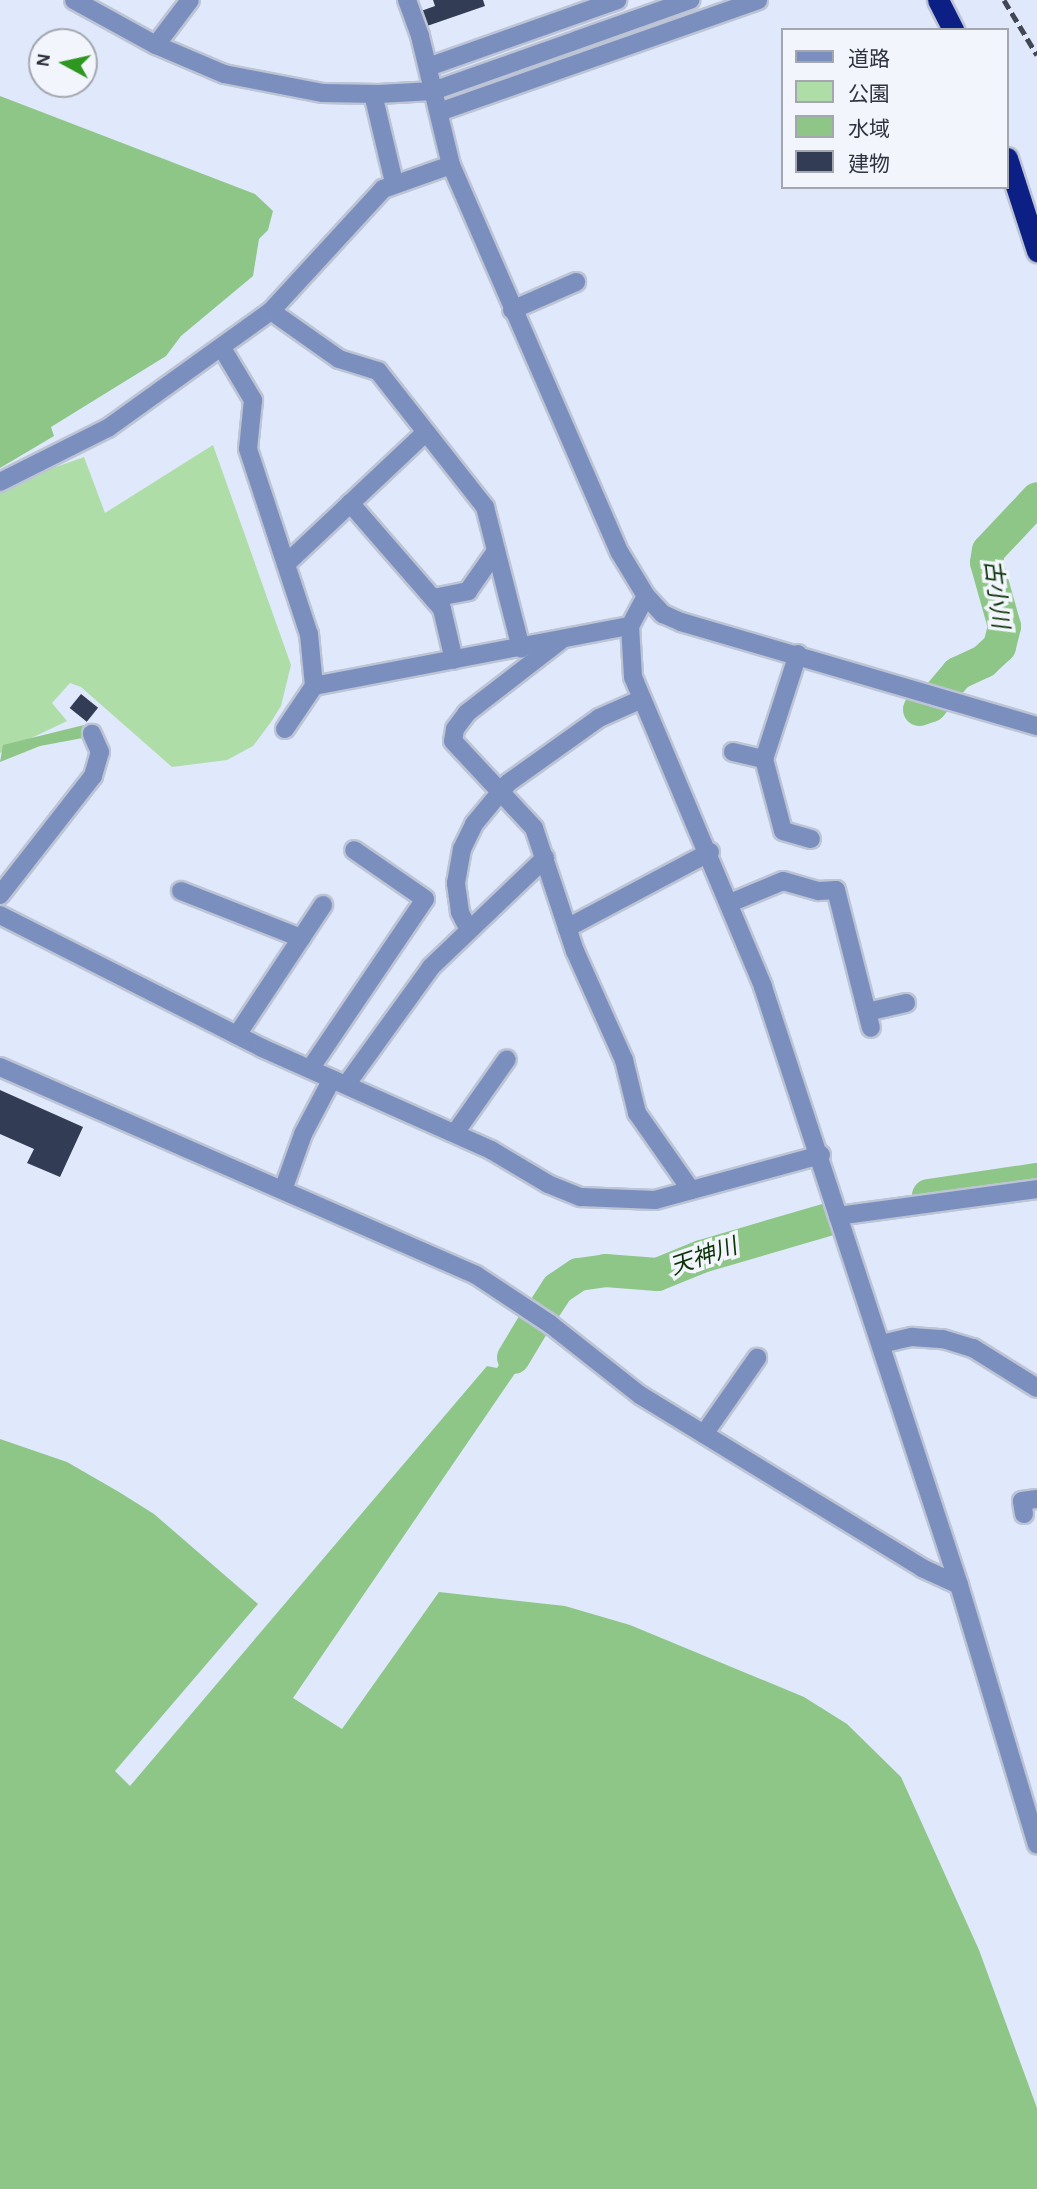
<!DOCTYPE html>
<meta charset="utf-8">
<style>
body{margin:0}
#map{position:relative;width:1037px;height:2189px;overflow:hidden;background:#e0e8fb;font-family:"Alegreya Sans","Noto Sans JP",sans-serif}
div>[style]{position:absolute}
.green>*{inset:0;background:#aedda7}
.water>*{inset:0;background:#8dc686}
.river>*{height:33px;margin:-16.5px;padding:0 16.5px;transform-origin:16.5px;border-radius:16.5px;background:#8dc686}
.building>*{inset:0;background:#323d55;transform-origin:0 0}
.roads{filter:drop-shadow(2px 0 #bcc4d5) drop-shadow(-2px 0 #bcc4d5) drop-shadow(0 2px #bcc4d5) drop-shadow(0 -2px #bcc4d5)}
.minor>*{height:18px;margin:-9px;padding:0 9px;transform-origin:9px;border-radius:9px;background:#7b8fbf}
.highway>*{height:21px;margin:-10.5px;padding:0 10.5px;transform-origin:10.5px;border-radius:10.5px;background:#0c1f84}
.rail>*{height:5px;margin-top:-2.5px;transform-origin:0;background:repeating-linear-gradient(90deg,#424754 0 10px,transparent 0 15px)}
span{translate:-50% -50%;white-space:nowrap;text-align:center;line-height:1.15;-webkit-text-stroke:7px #f2f5fc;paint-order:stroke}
.water-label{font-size:23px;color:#0c3307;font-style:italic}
.legend{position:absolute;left:781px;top:28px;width:228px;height:161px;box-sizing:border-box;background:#f2f5fc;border:2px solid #a4a7b0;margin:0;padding:9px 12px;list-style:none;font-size:21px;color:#2e333f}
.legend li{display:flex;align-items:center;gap:14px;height:35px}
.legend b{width:35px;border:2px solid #a4a7b0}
.north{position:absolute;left:28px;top:28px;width:70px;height:70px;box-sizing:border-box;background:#f2f5fc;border:2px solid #a4a7b0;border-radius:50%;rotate:278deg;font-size:19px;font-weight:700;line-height:28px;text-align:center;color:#2e333f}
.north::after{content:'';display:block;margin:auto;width:24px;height:32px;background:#2d9720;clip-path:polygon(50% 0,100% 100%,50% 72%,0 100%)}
</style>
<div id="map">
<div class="green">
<div style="clip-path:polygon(213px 445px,291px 665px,281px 706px,271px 722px,253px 746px,227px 760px,172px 767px,81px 687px,70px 683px,52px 703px,67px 721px,0 753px,0 487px,84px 457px,105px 513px)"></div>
</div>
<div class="water">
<div style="clip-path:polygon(0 96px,255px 194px,273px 211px,268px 230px,259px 239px,253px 276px,181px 336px,166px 356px,51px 427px,54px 436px,0 468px)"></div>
<div style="clip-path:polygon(84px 725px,88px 737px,40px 746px,0 762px,3px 745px)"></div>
<div style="clip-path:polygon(507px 1353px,522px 1363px,293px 1698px,342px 1729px,439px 1592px,565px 1606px,630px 1625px,804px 1697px,847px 1724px,901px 1777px,979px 1950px,1037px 2108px,1037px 2189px,0 2189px,0 1439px,67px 1462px,119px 1492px,154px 1514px,258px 1604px,115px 1771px,130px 1786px,487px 1366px,497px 1368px)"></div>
</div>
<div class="river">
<div style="left:919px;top:709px;width:12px;rotate:-20deg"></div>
<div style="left:930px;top:705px;width:42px;rotate:-49.8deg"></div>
<div style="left:957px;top:673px;width:29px;rotate:-25deg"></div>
<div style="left:983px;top:661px;width:22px;rotate:-43deg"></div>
<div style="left:999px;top:646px;width:21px;rotate:-76deg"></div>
<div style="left:1004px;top:626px;width:66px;rotate:-105.7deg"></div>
<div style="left:986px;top:562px;width:12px;rotate:-81deg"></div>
<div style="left:988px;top:550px;width:71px;rotate:-46.7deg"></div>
<div style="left:928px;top:1195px;width:110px;rotate:-8.4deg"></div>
<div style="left:546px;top:1305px;width:20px;rotate:-57deg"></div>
<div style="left:557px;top:1288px;width:25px;rotate:-34deg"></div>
<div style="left:578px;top:1274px;width:27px;rotate:-8deg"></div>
<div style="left:605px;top:1270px;width:52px;rotate:4.4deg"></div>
<div style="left:657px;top:1274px;width:48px;rotate:-22.2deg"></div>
<div style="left:701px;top:1256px;width:135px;rotate:-16.3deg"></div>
<div style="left:513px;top:1357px;width:39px;rotate:-59deg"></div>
</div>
<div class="building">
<div style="clip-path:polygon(433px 0,483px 0,485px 6px,427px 26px,421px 11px,435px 6px)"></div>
<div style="left:81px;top:694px;width:22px;height:18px;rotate:39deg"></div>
<div style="clip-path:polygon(0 1090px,83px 1127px,60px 1177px,27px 1163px,34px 1149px,0 1134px)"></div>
</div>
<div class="roads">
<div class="minor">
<div style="left:74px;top:0;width:94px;rotate:28.8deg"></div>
<div style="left:156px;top:45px;width:74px;rotate:23.1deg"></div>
<div style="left:224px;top:74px;width:101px;rotate:10.9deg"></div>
<div style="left:323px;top:93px;width:56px;rotate:1deg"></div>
<div style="left:379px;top:94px;width:54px;rotate:-3.2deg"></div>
<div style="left:433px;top:91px;width:273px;rotate:-19.5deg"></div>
<div style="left:407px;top:0;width:38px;rotate:70deg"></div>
<div style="left:420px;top:36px;width:133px;rotate:76.5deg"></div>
<div style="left:451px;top:165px;width:423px;rotate:66.5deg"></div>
<div style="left:620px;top:553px;width:50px;rotate:58.8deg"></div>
<div style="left:646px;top:596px;width:25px;rotate:47deg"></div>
<div style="left:663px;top:614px;width:20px;rotate:24deg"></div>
<div style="left:681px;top:622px;width:371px;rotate:16.3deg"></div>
<div style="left:156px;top:45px;width:56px;rotate:-52.9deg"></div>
<div style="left:428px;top:67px;width:201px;rotate:-19.5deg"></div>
<div style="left:373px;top:94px;width:90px;rotate:76.6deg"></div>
<div style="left:439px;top:112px;width:338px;rotate:-19.3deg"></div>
<div style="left:512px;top:310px;width:70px;rotate:-23.6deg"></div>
<div style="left:271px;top:311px;width:83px;rotate:35.2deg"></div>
<div style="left:339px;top:359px;width:41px;rotate:17.1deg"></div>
<div style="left:378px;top:371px;width:173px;rotate:51.8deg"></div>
<div style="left:485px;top:507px;width:146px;rotate:75.7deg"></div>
<div style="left:222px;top:348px;width:61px;rotate:59.2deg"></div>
<div style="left:253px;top:400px;width:49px;rotate:95.8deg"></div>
<div style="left:248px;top:449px;width:195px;rotate:71.8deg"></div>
<div style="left:309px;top:634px;width:52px;rotate:84.5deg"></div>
<div style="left:0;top:482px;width:121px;rotate:-26.6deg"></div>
<div style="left:108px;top:428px;width:201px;rotate:-35.7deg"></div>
<div style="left:271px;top:311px;width:166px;rotate:-47.4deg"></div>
<div style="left:383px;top:189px;width:72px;rotate:-19.4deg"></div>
<div style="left:350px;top:503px;width:140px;rotate:49deg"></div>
<div style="left:442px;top:609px;width:52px;rotate:76.8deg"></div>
<div style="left:286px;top:564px;width:192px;rotate:-43.3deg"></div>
<div style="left:646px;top:596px;width:34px;rotate:118deg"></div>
<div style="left:630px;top:626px;width:51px;rotate:86.6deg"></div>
<div style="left:633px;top:677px;width:336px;rotate:67.2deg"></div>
<div style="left:763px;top:987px;width:629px;rotate:71.85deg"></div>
<div style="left:959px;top:1585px;width:271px;rotate:73.3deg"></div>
<div style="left:433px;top:598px;width:36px;rotate:-11deg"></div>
<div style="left:468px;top:591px;width:49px;rotate:-55deg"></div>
<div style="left:560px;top:641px;width:118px;rotate:142.3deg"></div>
<div style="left:467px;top:713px;width:20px;rotate:127deg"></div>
<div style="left:455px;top:729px;width:12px;rotate:99deg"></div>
<div style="left:453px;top:741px;width:119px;rotate:47deg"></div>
<div style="left:534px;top:828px;width:130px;rotate:71.6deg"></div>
<div style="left:575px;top:951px;width:120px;rotate:65.8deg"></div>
<div style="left:624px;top:1060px;width:55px;rotate:76.2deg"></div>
<div style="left:637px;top:1113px;width:94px;rotate:55deg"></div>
<div style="left:798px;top:654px;width:110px;rotate:107.9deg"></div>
<div style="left:764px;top:759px;width:74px;rotate:75.2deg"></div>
<div style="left:783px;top:831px;width:29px;rotate:16deg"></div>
<div style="left:285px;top:729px;width:52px;rotate:-56deg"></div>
<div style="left:314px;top:686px;width:322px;rotate:-10.8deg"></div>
<div style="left:733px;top:752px;width:32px;rotate:13deg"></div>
<div style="left:181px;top:891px;width:129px;rotate:21.4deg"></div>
<div style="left:0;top:895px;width:151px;rotate:-52deg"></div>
<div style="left:93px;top:776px;width:25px;rotate:-74deg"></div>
<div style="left:100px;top:752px;width:20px;rotate:-114deg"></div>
<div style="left:730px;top:903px;width:57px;rotate:-22.5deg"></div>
<div style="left:783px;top:881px;width:37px;rotate:16deg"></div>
<div style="left:819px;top:891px;width:17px;rotate:-3deg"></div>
<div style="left:836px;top:890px;width:142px;rotate:75.8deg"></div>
<div style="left:0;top:915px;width:294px;rotate:26.9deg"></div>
<div style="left:262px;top:1048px;width:251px;rotate:24deg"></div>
<div style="left:491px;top:1150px;width:66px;rotate:30.8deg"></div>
<div style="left:548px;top:1184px;width:35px;rotate:22deg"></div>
<div style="left:581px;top:1197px;width:74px;rotate:2.3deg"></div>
<div style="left:655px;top:1200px;width:172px;rotate:-15.2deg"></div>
<div style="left:468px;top:928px;width:18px;rotate:-117deg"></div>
<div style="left:460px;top:912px;width:29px;rotate:-98deg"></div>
<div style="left:456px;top:883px;width:35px;rotate:-80deg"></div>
<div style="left:462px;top:849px;width:28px;rotate:-64deg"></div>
<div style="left:474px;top:824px;width:53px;rotate:-50.3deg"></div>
<div style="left:508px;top:783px;width:112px;rotate:-35.5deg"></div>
<div style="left:599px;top:718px;width:47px;rotate:-23.8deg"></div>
<div style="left:567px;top:928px;width:162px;rotate:-28deg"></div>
<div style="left:867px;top:1012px;width:40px;rotate:-13deg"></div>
<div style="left:237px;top:1035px;width:156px;rotate:-56.5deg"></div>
<div style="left:0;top:1067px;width:519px;rotate:23.6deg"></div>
<div style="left:476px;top:1275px;width:89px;rotate:33.5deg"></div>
<div style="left:550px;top:1324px;width:115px;rotate:38.3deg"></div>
<div style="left:640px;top:1395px;width:331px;rotate:31.5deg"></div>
<div style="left:922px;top:1568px;width:41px;rotate:24.7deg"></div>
<div style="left:310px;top:1069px;width:205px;rotate:-55.9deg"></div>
<div style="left:425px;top:899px;width:86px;rotate:-145.4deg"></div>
<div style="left:346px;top:1085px;width:145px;rotate:-54.2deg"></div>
<div style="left:431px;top:967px;width:158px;rotate:-43.7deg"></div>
<div style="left:455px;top:1133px;width:90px;rotate:-54.9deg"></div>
<div style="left:283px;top:1190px;width:59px;rotate:-70.3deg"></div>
<div style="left:303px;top:1134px;width:62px;rotate:-62.2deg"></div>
<div style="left:838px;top:1216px;width:201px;rotate:-7.7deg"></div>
<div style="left:881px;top:1344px;width:32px;rotate:-13deg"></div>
<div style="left:912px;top:1337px;width:31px;rotate:4deg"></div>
<div style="left:943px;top:1339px;width:31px;rotate:17deg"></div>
<div style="left:973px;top:1348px;width:75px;rotate:32deg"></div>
<div style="left:704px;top:1434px;width:93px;rotate:-55.1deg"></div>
<div style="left:1024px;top:1514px;width:13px;rotate:-99deg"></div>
<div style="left:1022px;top:1501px;width:15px;rotate:-8deg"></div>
</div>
<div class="highway">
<div style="left:938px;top:0;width:34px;rotate:63deg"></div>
<div style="left:1007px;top:158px;width:98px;rotate:72.1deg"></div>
</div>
</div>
<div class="rail">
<div style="left:1004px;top:0;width:64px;rotate:59deg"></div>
</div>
<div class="water-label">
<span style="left:995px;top:594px;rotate:83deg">古小川</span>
<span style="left:704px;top:1258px;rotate:-19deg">天神川</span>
</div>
<ul class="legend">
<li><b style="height:9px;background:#7b8fbf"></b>道路</li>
<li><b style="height:19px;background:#aedda7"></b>公園</li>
<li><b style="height:19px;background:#8dc686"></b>水域</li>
<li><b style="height:19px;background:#323d55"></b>建物</li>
</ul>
<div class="north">N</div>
</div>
